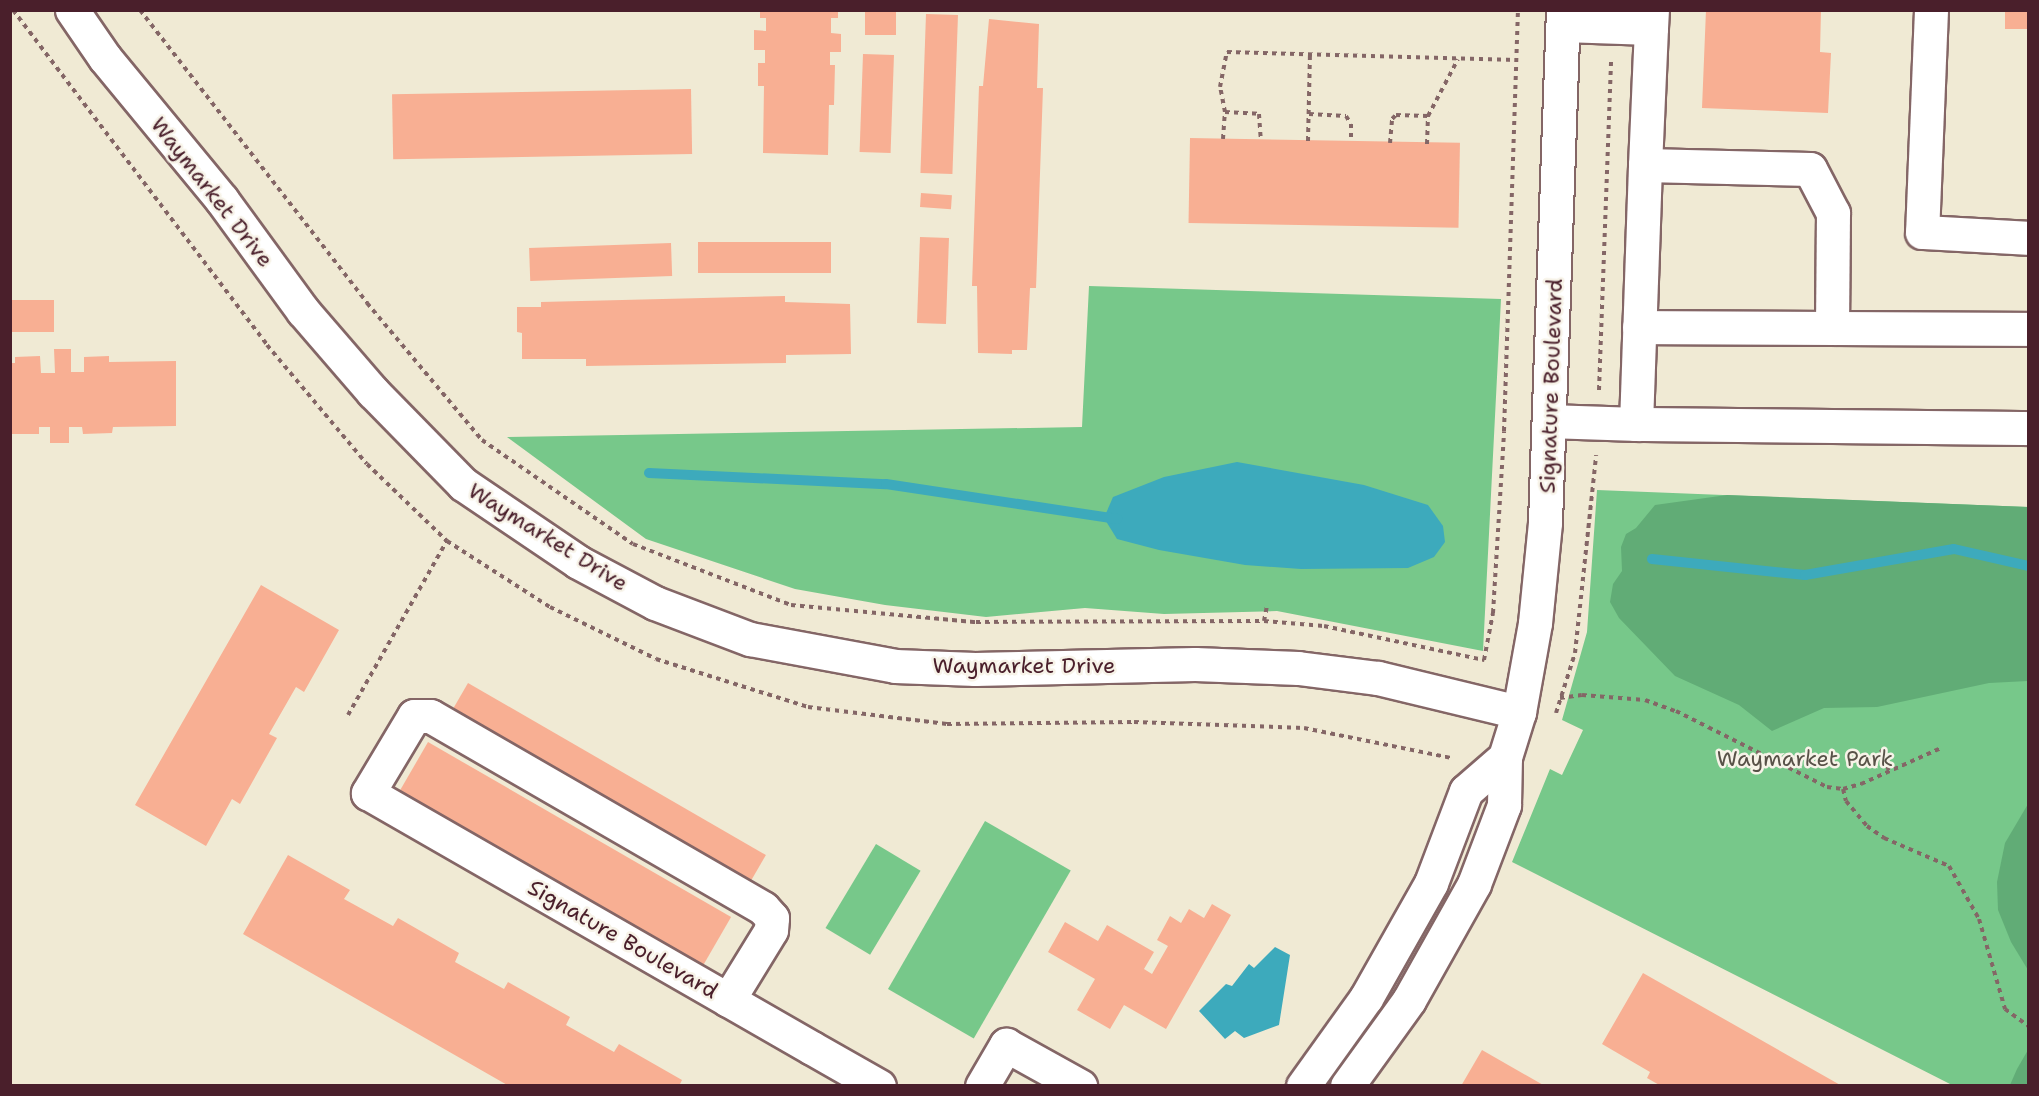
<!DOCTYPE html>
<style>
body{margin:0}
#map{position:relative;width:2039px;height:1096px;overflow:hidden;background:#f0ead4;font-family:"Shantell Sans",sans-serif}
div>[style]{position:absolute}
.green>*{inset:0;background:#77c88a;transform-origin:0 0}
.forest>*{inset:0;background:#61ac76}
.water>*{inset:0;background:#3daabc}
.stream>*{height:10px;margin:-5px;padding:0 5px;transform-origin:5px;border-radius:5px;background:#3daabc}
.building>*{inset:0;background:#f8af93;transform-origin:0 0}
.path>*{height:4px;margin-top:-2px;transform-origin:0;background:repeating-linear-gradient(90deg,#846666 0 4.5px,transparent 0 9px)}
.roads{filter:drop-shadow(2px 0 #846666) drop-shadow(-2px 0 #846666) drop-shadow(0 2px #846666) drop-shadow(0 -2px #846666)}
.minor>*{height:33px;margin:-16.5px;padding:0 16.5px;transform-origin:16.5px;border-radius:16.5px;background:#fff}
span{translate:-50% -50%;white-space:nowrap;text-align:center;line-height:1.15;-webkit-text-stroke:5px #f7f3e8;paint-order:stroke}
.street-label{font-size:22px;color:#4a1f2b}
.park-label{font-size:22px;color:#585248}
.frame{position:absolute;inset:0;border:12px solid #4a1f2b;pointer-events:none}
</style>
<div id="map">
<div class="green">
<div style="clip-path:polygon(1089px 286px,1501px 299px,1483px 651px,1277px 611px,1164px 614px,1085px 608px,986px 617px,885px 605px,795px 589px,646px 539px,507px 437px,1082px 427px)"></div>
<div style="clip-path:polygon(1597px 490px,2028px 507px,2028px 1085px,1952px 1085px,1512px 862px,1550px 769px,1562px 775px,1583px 730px,1562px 720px,1587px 632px)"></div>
<div style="left:985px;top:821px;width:99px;height:194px;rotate:30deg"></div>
<div style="left:876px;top:844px;width:52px;height:98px;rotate:31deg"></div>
</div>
<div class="forest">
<div style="clip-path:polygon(1727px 495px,2028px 507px,2028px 681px,1989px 683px,1877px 707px,1824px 708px,1772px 731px,1739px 705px,1675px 676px,1619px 618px,1610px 602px,1613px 584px,1622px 571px,1621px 547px,1626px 534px,1636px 528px,1655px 505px)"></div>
<div style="clip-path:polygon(2028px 804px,2028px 970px,2011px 942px,1998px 910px,1997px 882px,2005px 843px)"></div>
<div style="clip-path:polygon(2028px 1050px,2028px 1085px,2010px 1085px,2017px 1069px)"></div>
</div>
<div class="water">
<div style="clip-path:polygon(1237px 462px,1364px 485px,1428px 505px,1443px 526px,1445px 542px,1434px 557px,1408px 568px,1301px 569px,1245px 565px,1159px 550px,1117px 539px,1104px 518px,1113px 497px,1164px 477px)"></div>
<div style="clip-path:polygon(1275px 947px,1290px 955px,1279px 1025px,1244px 1038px,1235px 1031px,1225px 1039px,1199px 1011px,1226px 984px,1232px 986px,1249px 964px,1254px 968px)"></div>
</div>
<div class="stream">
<div style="left:649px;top:473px;width:237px;rotate:2.7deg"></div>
<div style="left:886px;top:484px;width:234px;rotate:8.6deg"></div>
<div style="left:1652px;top:559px;width:154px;rotate:6deg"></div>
<div style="left:1805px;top:575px;width:151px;rotate:-9.9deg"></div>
<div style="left:1954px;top:549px;width:76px;rotate:12.9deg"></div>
</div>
<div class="building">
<div style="clip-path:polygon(760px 10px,838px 10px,838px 18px,831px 18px,831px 33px,841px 34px,841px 52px,830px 52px,830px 65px,835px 65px,834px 105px,829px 105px,828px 155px,763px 153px,764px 86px,758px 86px,758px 63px,765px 63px,765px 50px,754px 50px,754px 30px,766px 31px,766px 18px,760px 18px)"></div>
<div style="left:865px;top:10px;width:31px;height:25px"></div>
<div style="clip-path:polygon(1706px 10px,1821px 10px,1820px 52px,1831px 53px,1828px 113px,1702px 108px)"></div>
<div style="left:2005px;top:10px;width:23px;height:19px"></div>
<div style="left:926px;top:14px;width:32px;height:159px;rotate:2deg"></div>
<div style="clip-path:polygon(989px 19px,1039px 24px,1037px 88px,1043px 88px,1036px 288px,1030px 288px,1027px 350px,1012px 350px,1012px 354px,978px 353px,977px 286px,972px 286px,979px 86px,983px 86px)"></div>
<div style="left:863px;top:54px;width:31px;height:98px;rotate:2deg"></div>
<div style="left:691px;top:89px;width:65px;height:299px;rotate:89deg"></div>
<div style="left:1190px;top:138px;width:270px;height:85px;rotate:1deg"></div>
<div style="left:921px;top:193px;width:31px;height:14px;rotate:4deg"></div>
<div style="left:920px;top:237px;width:29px;height:86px;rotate:2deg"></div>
<div style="left:831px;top:242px;width:31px;height:133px;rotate:90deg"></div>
<div style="left:671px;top:243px;width:33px;height:142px;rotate:88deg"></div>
<div style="clip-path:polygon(785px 296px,785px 302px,850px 304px,851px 354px,786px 355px,786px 363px,586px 366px,586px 359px,522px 359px,522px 333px,517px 332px,517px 307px,541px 307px,541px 302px)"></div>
<div style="left:54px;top:300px;width:32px;height:44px;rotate:90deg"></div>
<div style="clip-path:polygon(54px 349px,71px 349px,71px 372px,84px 372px,84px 357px,109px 356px,109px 362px,176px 361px,176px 426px,113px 427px,112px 433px,83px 434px,82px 427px,69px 427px,69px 443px,50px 443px,50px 427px,39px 427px,39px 434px,10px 434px,10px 363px,15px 363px,15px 357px,40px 356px,41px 373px,55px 373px)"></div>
<div style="clip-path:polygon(261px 585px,339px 630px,304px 692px,296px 687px,269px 734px,277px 738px,240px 804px,232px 799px,206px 846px,135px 805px)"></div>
<div style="left:468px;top:683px;width:344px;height:31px;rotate:30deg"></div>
<div style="left:428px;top:742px;width:350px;height:57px;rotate:30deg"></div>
<div style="clip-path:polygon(288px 855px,350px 890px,344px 899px,393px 926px,398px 918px,459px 953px,455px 962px,504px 989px,508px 982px,570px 1017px,566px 1025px,614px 1052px,619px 1044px,682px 1080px,679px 1086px,509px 1086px,243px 934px)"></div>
<div style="clip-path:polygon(1212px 904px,1231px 915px,1166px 1029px,1124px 1005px,1110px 1029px,1077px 1010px,1095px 979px,1048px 952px,1065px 922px,1098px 941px,1107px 925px,1154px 952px,1144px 969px,1152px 974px,1168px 946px,1157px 940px,1170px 916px,1181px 923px,1189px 909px,1204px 918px)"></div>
<div style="clip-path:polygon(1643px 973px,1842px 1086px,1661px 1086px,1647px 1078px,1650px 1072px,1602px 1044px)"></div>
<div style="clip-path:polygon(1482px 1050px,1545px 1086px,1461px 1086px)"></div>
</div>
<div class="path">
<div style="left:13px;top:10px;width:420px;rotate:52.8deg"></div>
<div style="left:267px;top:345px;width:155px;rotate:50deg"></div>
<div style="left:367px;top:464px;width:111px;rotate:43.9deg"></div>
<div style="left:140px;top:10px;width:371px;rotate:52.2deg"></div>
<div style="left:367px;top:303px;width:179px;rotate:50deg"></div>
<div style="left:482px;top:440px;width:183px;rotate:34.6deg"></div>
<div style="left:633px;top:544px;width:169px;rotate:21.1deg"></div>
<div style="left:791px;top:605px;width:186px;rotate:5.3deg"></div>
<div style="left:976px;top:622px;width:288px;rotate:-0.2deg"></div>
<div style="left:1264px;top:621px;width:60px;rotate:4.8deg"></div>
<div style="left:1324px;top:626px;width:164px;rotate:12deg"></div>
<div style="left:1484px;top:660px;width:48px;rotate:-79.2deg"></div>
<div style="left:1493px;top:613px;width:182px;rotate:-86.5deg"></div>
<div style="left:1504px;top:431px;width:421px;rotate:-88.1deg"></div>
<div style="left:1225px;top:112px;width:34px;rotate:3deg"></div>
<div style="left:1259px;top:114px;width:26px;rotate:86deg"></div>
<div style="left:1309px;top:114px;width:37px;rotate:3deg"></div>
<div style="left:1346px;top:116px;width:9px;rotate:58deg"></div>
<div style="left:1351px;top:124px;width:18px;rotate:90deg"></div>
<div style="left:1223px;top:139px;width:27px;rotate:-86deg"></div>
<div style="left:1225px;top:112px;width:25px;rotate:-101deg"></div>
<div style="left:1220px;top:87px;width:36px;rotate:-79deg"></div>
<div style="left:1227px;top:52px;width:290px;rotate:1.6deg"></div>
<div style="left:1308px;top:141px;width:87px;rotate:-88.7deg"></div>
<div style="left:1390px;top:143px;width:24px;rotate:-85deg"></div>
<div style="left:1392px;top:119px;width:6px;rotate:-45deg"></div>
<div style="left:1396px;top:115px;width:32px;rotate:2deg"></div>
<div style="left:1427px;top:144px;width:28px;rotate:-88deg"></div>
<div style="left:1428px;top:116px;width:64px;rotate:-62.2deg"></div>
<div style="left:1599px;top:390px;width:331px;rotate:-87.9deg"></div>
<div style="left:1264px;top:621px;width:16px;rotate:-79deg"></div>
<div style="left:1560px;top:698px;width:22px;rotate:-8deg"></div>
<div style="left:1582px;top:695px;width:63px;rotate:4.5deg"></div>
<div style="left:1645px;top:700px;width:33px;rotate:20deg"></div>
<div style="left:1676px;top:711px;width:169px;rotate:26.7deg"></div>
<div style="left:1827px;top:787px;width:16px;rotate:7deg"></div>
<div style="left:1843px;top:789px;width:19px;rotate:-16deg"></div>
<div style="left:1861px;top:784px;width:88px;rotate:-24.2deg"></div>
<div style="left:1556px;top:713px;width:63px;rotate:-72.4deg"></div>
<div style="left:1575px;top:653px;width:199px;rotate:-83.9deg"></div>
<div style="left:348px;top:715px;width:200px;rotate:-60.4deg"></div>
<div style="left:447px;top:541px;width:122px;rotate:32.7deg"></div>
<div style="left:550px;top:607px;width:118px;rotate:26.1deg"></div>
<div style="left:656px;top:659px;width:159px;rotate:17.5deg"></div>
<div style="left:808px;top:707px;width:140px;rotate:7deg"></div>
<div style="left:947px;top:724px;width:187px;rotate:-0.6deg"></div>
<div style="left:1134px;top:722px;width:170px;rotate:2deg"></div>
<div style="left:1304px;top:728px;width:151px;rotate:11.5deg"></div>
<div style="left:1881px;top:749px;width:23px;rotate:70deg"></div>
<div style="left:1843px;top:789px;width:12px;rotate:76deg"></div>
<div style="left:1846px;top:801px;width:33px;rotate:50deg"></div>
<div style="left:1867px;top:826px;width:21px;rotate:35deg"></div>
<div style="left:1884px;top:838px;width:71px;rotate:23.3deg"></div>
<div style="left:1949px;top:866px;width:61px;rotate:60.5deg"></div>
<div style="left:1979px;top:919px;width:94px;rotate:73.9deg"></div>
<div style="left:2005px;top:1009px;width:29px;rotate:36deg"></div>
</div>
<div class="roads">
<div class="minor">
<div style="left:72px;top:10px;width:58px;rotate:55.5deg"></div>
<div style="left:105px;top:58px;width:184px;rotate:50.5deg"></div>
<div style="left:222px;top:200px;width:137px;rotate:53.9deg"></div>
<div style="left:303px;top:311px;width:107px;rotate:49.2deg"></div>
<div style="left:373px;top:392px;width:129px;rotate:45.6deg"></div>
<div style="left:463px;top:484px;width:139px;rotate:34.1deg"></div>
<div style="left:578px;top:562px;width:87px;rotate:28deg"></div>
<div style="left:655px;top:603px;width:102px;rotate:20.8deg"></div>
<div style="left:750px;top:639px;width:147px;rotate:10.5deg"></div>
<div style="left:895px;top:666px;width:80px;rotate:2.1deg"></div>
<div style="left:975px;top:669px;width:220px;rotate:-1.3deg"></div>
<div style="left:1195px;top:664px;width:103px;rotate:2.2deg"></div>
<div style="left:1298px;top:668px;width:81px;rotate:7.1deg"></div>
<div style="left:1378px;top:678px;width:145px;rotate:13.6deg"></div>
<div style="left:1931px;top:10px;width:222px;rotate:92.3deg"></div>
<div style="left:1922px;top:232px;width:106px;rotate:3.2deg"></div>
<div style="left:1563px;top:25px;width:88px;rotate:2deg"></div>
<div style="left:1651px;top:28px;width:18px;rotate:-87deg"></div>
<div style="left:1651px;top:28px;width:137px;rotate:92.5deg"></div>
<div style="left:1645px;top:165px;width:165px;rotate:1.4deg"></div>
<div style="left:1810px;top:169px;width:50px;rotate:62.4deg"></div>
<div style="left:1833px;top:213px;width:115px;rotate:90.5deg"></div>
<div style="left:1639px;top:327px;width:389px;rotate:0.3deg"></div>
<div style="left:1549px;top:421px;width:87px;rotate:2deg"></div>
<div style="left:1636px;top:424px;width:259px;rotate:-88deg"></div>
<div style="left:1636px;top:424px;width:392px;rotate:0.6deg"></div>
<div style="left:728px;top:1000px;width:82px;rotate:-58.4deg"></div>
<div style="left:771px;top:930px;width:12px;rotate:-85deg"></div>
<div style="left:772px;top:918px;width:13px;rotate:-132deg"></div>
<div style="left:763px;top:908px;width:384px;rotate:-150deg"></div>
<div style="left:430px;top:716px;width:16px;rotate:180deg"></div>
<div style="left:414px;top:716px;width:90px;rotate:120.9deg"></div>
<div style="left:368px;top:793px;width:512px;rotate:29.87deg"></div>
<div style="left:812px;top:1048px;width:77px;rotate:29.6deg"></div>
<div style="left:982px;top:1086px;width:48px;rotate:-59.7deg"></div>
<div style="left:1006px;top:1045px;width:85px;rotate:29deg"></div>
<div style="left:1303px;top:1086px;width:108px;rotate:-54.4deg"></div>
<div style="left:1366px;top:998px;width:132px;rotate:-60.5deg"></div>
<div style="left:1431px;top:883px;width:98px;rotate:-69.2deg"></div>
<div style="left:1466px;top:791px;width:52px;rotate:-41.1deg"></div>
<div style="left:1347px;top:1086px;width:106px;rotate:-54.2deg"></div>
<div style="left:1409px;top:1000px;width:133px;rotate:-60.7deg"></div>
<div style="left:1474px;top:884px;width:85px;rotate:-69.2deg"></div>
<div style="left:1504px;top:805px;width:48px;rotate:-88.8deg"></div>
<div style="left:1505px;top:757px;width:47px;rotate:-72.7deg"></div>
<div style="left:1519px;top:712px;width:90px;rotate:-79.8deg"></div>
<div style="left:1535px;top:623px;width:101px;rotate:-84.3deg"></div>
<div style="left:1545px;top:522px;width:512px;rotate:-87.99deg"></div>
</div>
</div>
<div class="street-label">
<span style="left:212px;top:192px;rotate:52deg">Waymarket Drive</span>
<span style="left:1551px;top:386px;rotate:-88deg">Signature Boulevard</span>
<span style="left:548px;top:537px;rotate:32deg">Waymarket Drive</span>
<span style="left:1024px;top:666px">Waymarket Drive</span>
<span style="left:623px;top:939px;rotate:30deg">Signature Boulevard</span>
</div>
<div class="park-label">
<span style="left:1805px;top:759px">Waymarket Park</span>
</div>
<div class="frame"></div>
</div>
